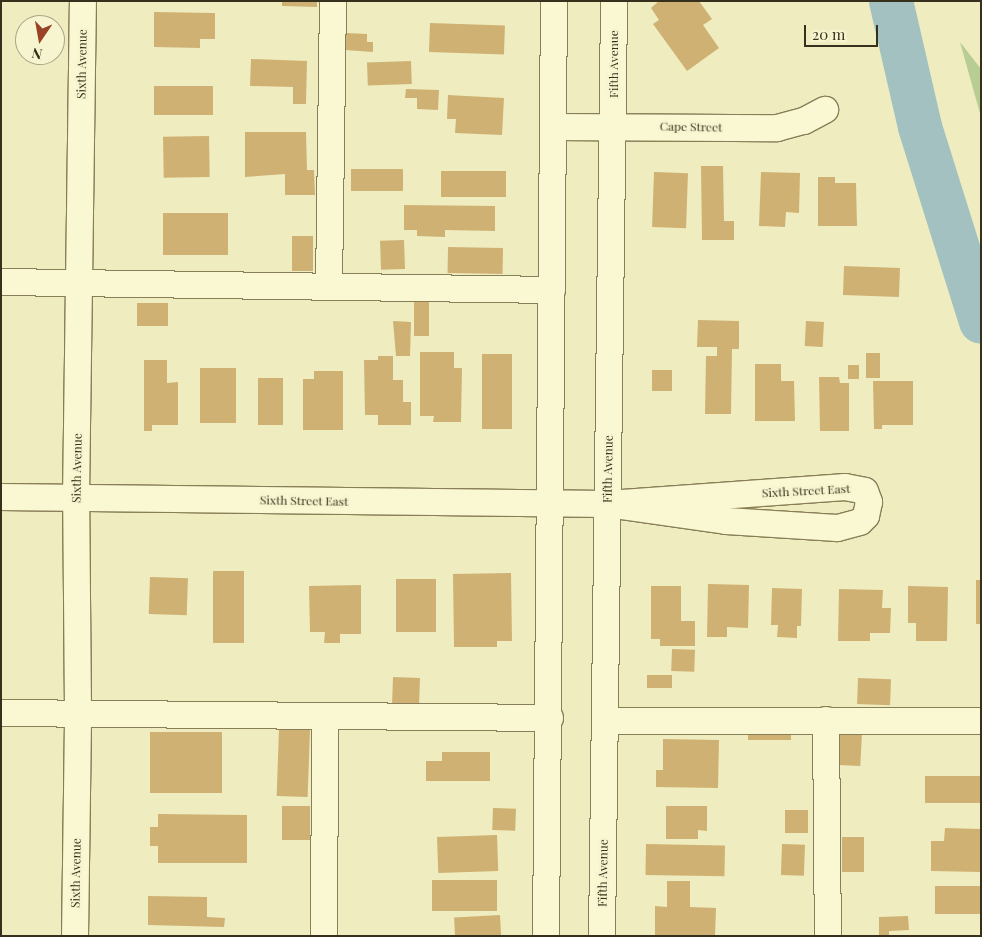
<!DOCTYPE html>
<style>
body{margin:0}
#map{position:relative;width:982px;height:937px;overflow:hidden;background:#efedbf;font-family:"Playfair Display",serif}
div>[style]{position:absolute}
.green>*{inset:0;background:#b7cd93}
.river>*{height:44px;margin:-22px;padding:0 22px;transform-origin:22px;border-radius:22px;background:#a2c1c0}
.building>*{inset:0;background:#cfb173;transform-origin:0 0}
.roads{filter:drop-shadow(1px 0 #887e57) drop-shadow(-1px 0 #887e57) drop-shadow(0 1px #887e57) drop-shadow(0 -1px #887e57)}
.minor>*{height:26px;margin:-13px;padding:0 13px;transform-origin:13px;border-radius:13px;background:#faf8d2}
span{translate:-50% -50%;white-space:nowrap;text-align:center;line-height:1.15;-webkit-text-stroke:4.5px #f6f5cf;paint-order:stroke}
.street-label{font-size:12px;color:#37301c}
.frame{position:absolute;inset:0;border:2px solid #37301c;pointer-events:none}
.north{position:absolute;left:15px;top:15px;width:50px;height:50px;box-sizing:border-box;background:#f6f5cf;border:1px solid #aaa687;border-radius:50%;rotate:192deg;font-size:14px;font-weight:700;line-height:20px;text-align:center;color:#37301c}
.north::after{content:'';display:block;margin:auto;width:18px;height:22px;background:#994225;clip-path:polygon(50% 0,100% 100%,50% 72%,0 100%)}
.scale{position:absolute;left:804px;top:25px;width:74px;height:22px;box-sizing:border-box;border:2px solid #37301c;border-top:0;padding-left:6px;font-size:15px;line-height:18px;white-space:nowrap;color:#37301c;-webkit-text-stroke:4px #f6f5cf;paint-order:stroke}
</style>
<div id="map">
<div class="green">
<div style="clip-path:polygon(960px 42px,981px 69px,981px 117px)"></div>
</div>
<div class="river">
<div style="left:891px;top:1px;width:129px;rotate:77deg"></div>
<div style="left:920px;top:127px;width:204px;rotate:72.6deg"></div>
</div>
<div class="building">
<div style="clip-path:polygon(282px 1px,317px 1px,317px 7px,282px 6px)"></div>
<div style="clip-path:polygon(659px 1px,699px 1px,712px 19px,703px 25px,719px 48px,687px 71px,653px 24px,659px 20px,651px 8px)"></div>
<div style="clip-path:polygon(154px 12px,215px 13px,215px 39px,200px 39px,200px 48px,154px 47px)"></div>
<div style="left:430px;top:23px;width:75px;height:29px;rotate:2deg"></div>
<div style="clip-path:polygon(346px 33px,367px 34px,367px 42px,373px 42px,373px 52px,345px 50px)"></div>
<div style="clip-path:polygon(251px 59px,307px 61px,306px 104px,293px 104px,293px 87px,250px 86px)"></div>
<div style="left:411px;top:61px;width:23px;height:44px;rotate:88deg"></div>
<div style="left:154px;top:86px;width:59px;height:29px"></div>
<div style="clip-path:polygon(406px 89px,439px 90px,438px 110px,417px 109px,417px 98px,405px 98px)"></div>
<div style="clip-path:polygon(448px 95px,504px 98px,502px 135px,455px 133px,456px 119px,447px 119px)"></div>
<div style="clip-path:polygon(245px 132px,306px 132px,307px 170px,314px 170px,315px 195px,285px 195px,285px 174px,245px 177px)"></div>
<div style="left:209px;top:136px;width:41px;height:46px;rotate:89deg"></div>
<div style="clip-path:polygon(701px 166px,723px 166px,724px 221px,734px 221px,734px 240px,702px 240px)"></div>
<div style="left:403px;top:169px;width:22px;height:52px;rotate:90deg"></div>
<div style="left:441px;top:171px;width:65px;height:26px"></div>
<div style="left:654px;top:172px;width:34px;height:55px;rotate:2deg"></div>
<div style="clip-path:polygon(761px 172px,800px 173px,799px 213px,786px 212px,785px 227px,759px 226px)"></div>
<div style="clip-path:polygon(818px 177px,835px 177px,835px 183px,856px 183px,857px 226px,818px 226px)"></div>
<div style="clip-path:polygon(404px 205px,495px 206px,495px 231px,445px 230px,445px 237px,417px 236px,417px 230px,404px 230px)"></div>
<div style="left:163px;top:213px;width:65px;height:42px"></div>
<div style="left:292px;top:236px;width:21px;height:35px"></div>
<div style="left:404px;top:240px;width:29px;height:24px;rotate:88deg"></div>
<div style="left:448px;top:247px;width:55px;height:26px;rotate:1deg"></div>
<div style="left:844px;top:266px;width:56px;height:29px;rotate:2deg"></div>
<div style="left:414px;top:302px;width:15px;height:34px"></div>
<div style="left:137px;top:303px;width:31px;height:23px"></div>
<div style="clip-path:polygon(698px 320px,739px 321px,739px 349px,732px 349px,731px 414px,705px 414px,706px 356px,717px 356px,717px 347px,697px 347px)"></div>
<div style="clip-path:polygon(393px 321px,411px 322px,410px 356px,396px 356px)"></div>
<div style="left:806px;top:321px;width:18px;height:25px;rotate:3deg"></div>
<div style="clip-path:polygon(420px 352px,454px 352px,454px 368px,462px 368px,461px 422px,433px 422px,434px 416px,420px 416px)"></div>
<div style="left:866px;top:353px;width:14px;height:25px"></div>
<div style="left:482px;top:354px;width:30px;height:75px"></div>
<div style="clip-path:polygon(378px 356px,393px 356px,393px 380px,403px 380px,403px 402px,411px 402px,411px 425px,378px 425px,378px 415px,365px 415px,364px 360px,378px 360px)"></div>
<div style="clip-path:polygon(144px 360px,167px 360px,167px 383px,178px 382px,178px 425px,152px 425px,152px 431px,144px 431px)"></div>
<div style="clip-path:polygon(755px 364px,781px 364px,781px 381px,794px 381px,795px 421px,755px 421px)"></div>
<div style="left:848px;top:365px;width:11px;height:14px"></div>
<div style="left:200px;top:368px;width:36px;height:55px"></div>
<div style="left:672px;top:370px;width:21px;height:20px;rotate:90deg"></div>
<div style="clip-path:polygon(314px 371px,343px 371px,343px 430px,303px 430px,303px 379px,314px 379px)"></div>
<div style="clip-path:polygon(819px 377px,839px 377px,840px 383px,849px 383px,849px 431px,820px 431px)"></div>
<div style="left:258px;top:378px;width:25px;height:47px"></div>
<div style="clip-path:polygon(873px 381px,913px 381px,913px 425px,882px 425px,882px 429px,874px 429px)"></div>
<div style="left:213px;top:571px;width:31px;height:72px"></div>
<div style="clip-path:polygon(511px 573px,512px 641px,497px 641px,497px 647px,454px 647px,453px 574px)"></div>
<div style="left:150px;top:577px;width:38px;height:37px;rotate:2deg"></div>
<div style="left:396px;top:579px;width:40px;height:53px"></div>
<div style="left:976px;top:580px;width:5px;height:44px"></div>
<div style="clip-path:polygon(708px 584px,749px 585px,748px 628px,727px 627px,727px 637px,707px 637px)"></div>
<div style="clip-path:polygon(361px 585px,361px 634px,340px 634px,340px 643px,324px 643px,325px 632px,310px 632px,309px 586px)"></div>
<div style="clip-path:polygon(651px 586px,681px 586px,681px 621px,695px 621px,695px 646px,660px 646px,660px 639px,651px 639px)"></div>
<div style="clip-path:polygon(908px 586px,948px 587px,947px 641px,916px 641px,916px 623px,908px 623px)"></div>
<div style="clip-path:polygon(772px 588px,802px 589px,801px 626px,797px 626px,797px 638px,777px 637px,778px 625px,771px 625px)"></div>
<div style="clip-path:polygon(839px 589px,883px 590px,882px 608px,891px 608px,890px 633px,870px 633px,870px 641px,838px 641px)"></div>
<div style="left:672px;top:649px;width:23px;height:22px;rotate:2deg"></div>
<div style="left:647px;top:675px;width:25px;height:13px"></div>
<div style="left:393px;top:677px;width:27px;height:27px;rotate:2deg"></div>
<div style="left:858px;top:678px;width:33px;height:26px;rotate:2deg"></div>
<div style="left:279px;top:729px;width:31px;height:67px;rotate:2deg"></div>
<div style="left:791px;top:731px;width:9px;height:43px;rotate:90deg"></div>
<div style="left:150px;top:732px;width:72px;height:61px"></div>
<div style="left:840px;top:733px;width:22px;height:32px;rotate:3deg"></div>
<div style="clip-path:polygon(663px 739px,719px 740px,718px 788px,656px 787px,656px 770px,663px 770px)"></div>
<div style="clip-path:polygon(442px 752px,490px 752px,490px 781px,426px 781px,426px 761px,442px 761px)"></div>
<div style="left:925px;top:776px;width:56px;height:27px"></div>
<div style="left:282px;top:806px;width:28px;height:34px"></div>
<div style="clip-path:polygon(666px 806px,707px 806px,707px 831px,698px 830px,698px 839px,666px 839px)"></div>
<div style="left:493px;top:808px;width:23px;height:22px;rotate:2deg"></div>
<div style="left:785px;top:810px;width:23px;height:23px"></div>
<div style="clip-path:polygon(158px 814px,247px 815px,247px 863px,158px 863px,158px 846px,150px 846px,150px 827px,158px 827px)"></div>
<div style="clip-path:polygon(945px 828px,981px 829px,981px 872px,931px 871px,931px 841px,944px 841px)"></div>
<div style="left:497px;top:835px;width:36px;height:60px;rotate:88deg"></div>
<div style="left:842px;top:837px;width:22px;height:35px"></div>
<div style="left:646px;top:844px;width:79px;height:31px;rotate:1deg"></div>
<div style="left:782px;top:844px;width:23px;height:31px;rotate:2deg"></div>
<div style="left:432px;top:880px;width:65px;height:31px"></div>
<div style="clip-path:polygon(667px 881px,690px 881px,690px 907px,716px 908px,715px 936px,655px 936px,655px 906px,667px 907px)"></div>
<div style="left:935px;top:886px;width:46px;height:28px"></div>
<div style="clip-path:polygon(148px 896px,207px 897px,207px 917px,225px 918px,224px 927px,148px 925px)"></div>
<div style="left:500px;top:915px;width:21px;height:46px;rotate:87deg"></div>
<div style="clip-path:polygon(908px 916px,909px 930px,889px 931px,889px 936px,879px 936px,879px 917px)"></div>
</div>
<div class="roads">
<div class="minor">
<div style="left:553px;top:127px;width:224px;rotate:0.3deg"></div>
<div style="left:777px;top:128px;width:28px;rotate:-15deg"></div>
<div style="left:804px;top:121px;width:24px;rotate:-28deg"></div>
<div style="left:1px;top:282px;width:551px;rotate:0.83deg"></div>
<div style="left:329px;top:286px;width:285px;rotate:-89.2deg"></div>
<div style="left:1px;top:497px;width:607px;rotate:0.66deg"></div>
<div style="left:608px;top:504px;width:238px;rotate:-4.1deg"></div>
<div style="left:845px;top:487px;width:20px;rotate:11deg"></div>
<div style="left:865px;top:491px;width:12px;rotate:70deg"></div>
<div style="left:869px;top:502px;width:14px;rotate:102deg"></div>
<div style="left:866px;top:516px;width:8px;rotate:135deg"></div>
<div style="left:860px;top:522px;width:24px;rotate:165deg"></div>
<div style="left:837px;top:528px;width:111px;rotate:-176.4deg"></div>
<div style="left:726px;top:521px;width:119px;rotate:-171.8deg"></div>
<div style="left:1px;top:713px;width:549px;rotate:0.52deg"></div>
<div style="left:826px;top:720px;width:216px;rotate:89.5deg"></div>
<div style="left:606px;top:721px;width:375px"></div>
<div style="left:75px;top:936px;width:225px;rotate:-89.2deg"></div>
<div style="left:78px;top:711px;width:213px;rotate:-90.5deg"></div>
<div style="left:76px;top:498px;width:497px;rotate:-89.2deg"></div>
<div style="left:324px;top:936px;width:219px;rotate:-89.7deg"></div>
<div style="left:546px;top:936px;width:935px;rotate:-89.51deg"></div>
<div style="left:602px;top:936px;width:935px;rotate:-89.26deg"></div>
</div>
</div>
<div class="street-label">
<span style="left:82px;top:64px;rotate:-89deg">Sixth Avenue</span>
<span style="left:614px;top:64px;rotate:-90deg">Fifth Avenue</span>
<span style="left:691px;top:127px;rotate:1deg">Cape Street</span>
<span style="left:77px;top:468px;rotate:-89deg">Sixth Avenue</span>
<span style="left:608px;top:469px;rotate:-89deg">Fifth Avenue</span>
<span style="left:806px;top:491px;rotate:-3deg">Sixth Street East</span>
<span style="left:304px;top:501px;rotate:1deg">Sixth Street East</span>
<span style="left:76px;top:873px;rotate:-89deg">Sixth Avenue</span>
<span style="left:603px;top:873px;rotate:-89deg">Fifth Avenue</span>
</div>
<div class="frame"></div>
<div class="north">N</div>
<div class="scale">20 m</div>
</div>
